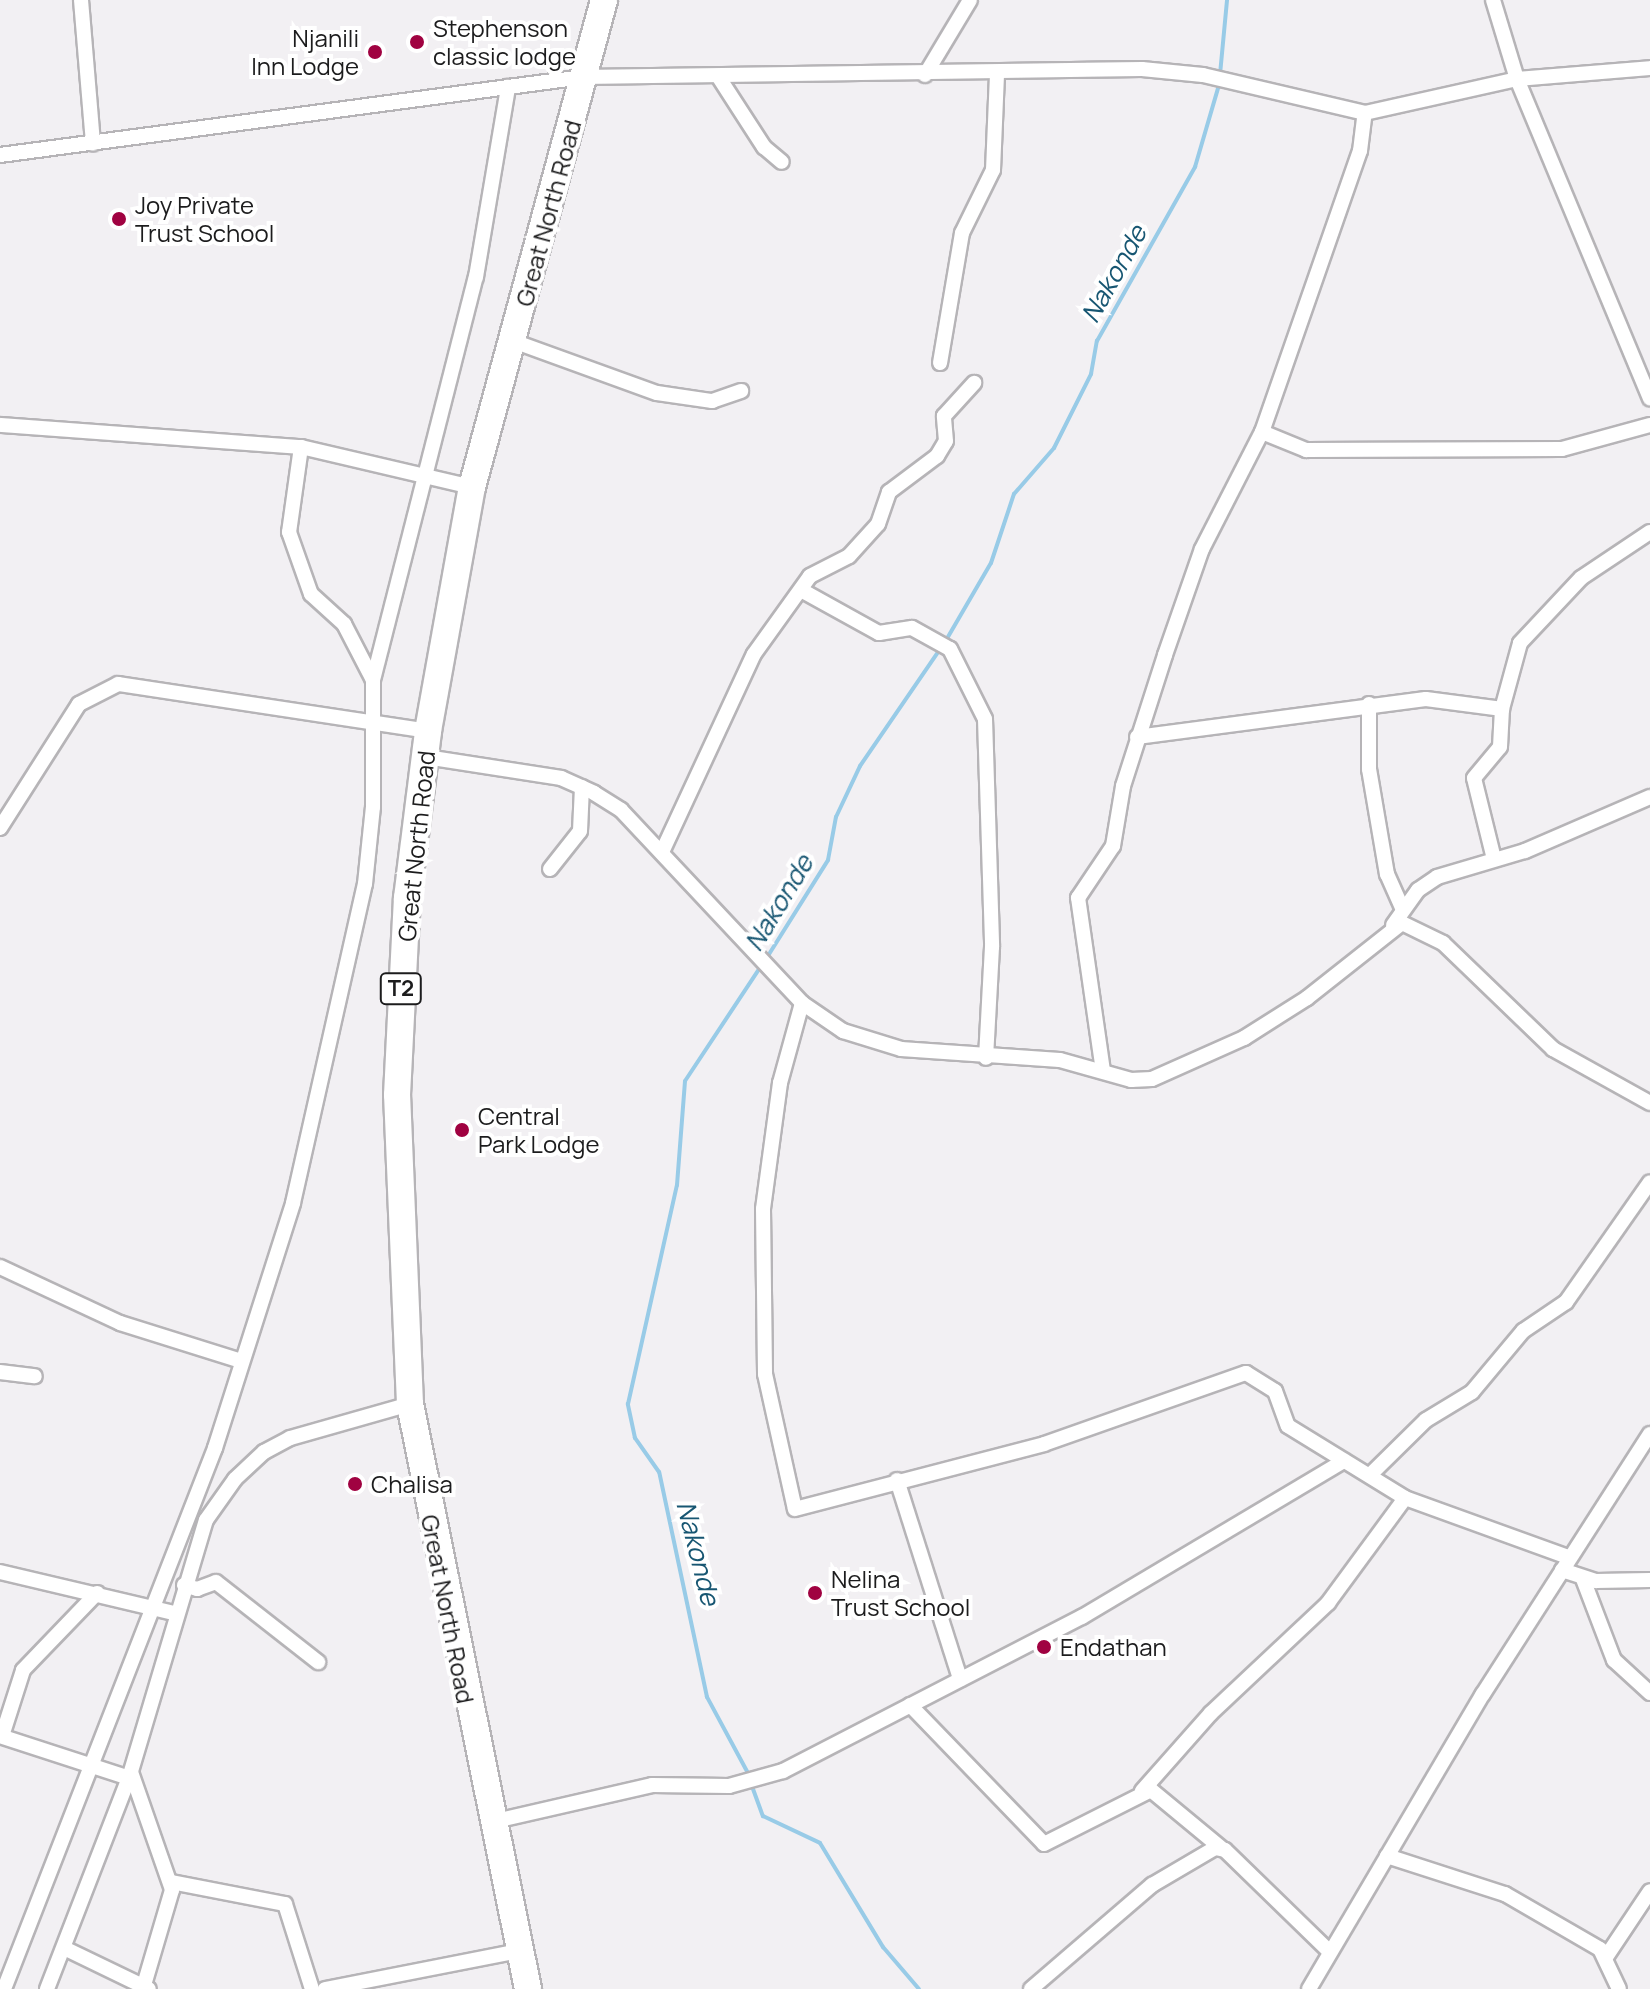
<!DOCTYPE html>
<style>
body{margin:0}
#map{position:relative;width:1650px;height:1989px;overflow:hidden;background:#f2f0f3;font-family:Manrope,sans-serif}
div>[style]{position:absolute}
.stream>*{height:4px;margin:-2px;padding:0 2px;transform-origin:2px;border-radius:2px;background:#98cbe7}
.roads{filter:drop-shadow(2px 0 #b6b4b7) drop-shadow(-2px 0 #b6b4b7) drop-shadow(0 2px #b6b4b7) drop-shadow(0 -2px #b6b4b7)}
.street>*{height:14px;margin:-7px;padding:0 7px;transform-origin:7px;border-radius:7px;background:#fff}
.highway>*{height:26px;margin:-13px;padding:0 13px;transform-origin:13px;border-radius:13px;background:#fff}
.dots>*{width:22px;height:22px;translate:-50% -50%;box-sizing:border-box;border:4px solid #fff;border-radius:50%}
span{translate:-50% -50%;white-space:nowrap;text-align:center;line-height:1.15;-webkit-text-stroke:8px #fff;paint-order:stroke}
.shield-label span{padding:2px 6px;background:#fff;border:2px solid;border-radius:6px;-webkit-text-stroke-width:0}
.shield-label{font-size:22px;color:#1c1c1d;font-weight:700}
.poi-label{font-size:24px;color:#1c1c1d}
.left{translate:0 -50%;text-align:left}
.right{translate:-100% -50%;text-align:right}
.street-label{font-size:24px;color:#1c1c1d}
.water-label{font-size:26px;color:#175672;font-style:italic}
</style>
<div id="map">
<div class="stream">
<div style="left:945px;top:642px;width:91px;rotate:-59.8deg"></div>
<div style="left:991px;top:563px;width:73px;rotate:-71.6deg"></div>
<div style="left:1014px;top:494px;width:61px;rotate:-49deg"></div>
<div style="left:1054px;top:448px;width:83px;rotate:-63.4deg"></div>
<div style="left:1091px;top:374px;width:34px;rotate:-80deg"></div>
<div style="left:1097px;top:341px;width:200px;rotate:-60.6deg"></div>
<div style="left:1195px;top:167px;width:85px;rotate:-73.7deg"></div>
<div style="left:1219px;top:85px;width:85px;rotate:-84.6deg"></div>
<div style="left:766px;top:959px;width:117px;rotate:-57.9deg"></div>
<div style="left:828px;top:860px;width:44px;rotate:-79.5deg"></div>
<div style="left:836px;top:817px;width:56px;rotate:-64.8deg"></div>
<div style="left:860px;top:766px;width:142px;rotate:-55.6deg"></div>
<div style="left:749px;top:1775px;width:89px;rotate:-118.3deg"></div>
<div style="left:707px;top:1697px;width:230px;rotate:-102deg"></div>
<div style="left:659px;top:1472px;width:42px;rotate:-125.2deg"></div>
<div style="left:635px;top:1438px;width:35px;rotate:-102deg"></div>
<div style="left:628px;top:1404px;width:224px;rotate:-77.4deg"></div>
<div style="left:677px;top:1185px;width:104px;rotate:-85.6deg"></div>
<div style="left:685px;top:1081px;width:138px;rotate:-56.5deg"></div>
<div style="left:753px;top:1789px;width:29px;rotate:70deg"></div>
<div style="left:763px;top:1816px;width:63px;rotate:25.3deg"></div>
<div style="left:820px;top:1843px;width:122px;rotate:58.8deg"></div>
<div style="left:883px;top:1947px;width:55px;rotate:49.4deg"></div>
</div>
<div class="roads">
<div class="street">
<div style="left:81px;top:0;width:144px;rotate:85.2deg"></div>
<div style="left:1493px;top:0;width:83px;rotate:73.1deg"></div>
<div style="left:1517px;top:79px;width:346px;rotate:67.4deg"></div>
<div style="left:925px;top:75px;width:87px;rotate:-59deg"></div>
<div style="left:718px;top:76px;width:85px;rotate:57.1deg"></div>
<div style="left:764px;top:147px;width:23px;rotate:40deg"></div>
<div style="left:0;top:155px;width:588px;rotate:-7.62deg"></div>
<div style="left:583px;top:77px;width:559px;rotate:-0.82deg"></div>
<div style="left:1142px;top:69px;width:61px;rotate:5.6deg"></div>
<div style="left:1203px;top:75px;width:166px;rotate:13.2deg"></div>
<div style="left:1365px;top:113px;width:156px;rotate:-12.6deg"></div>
<div style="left:1517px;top:79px;width:133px;rotate:-4.7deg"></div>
<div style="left:513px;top:341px;width:153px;rotate:19.9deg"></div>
<div style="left:657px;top:393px;width:56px;rotate:8.3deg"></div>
<div style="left:712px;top:401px;width:31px;rotate:-19deg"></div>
<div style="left:940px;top:363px;width:132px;rotate:-80.4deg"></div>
<div style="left:962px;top:233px;width:70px;rotate:-63.8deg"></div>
<div style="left:993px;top:170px;width:97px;rotate:-87.6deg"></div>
<div style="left:0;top:425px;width:302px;rotate:4.2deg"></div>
<div style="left:301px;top:447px;width:176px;rotate:13.2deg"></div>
<div style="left:1262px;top:432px;width:48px;rotate:22.2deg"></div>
<div style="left:1306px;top:450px;width:256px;rotate:-0.2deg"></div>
<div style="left:1562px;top:449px;width:91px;rotate:-15.3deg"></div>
<div style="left:301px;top:447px;width:86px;rotate:98deg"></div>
<div style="left:289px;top:532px;width:66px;rotate:70.5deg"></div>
<div style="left:311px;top:594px;width:45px;rotate:42.3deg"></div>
<div style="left:344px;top:624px;width:63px;rotate:62.6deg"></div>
<div style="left:801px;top:590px;width:89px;rotate:28.9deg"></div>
<div style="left:879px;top:633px;width:33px;rotate:-9deg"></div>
<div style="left:912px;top:628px;width:43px;rotate:28.9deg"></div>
<div style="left:950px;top:649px;width:78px;rotate:63.4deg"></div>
<div style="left:985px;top:719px;width:228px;rotate:88.2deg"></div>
<div style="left:992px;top:947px;width:111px;rotate:93.1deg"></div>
<div style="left:1369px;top:704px;width:65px;rotate:90deg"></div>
<div style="left:1369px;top:769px;width:107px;rotate:80.3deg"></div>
<div style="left:1387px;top:874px;width:39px;rotate:66deg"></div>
<div style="left:1137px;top:737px;width:291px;rotate:-7.5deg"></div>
<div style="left:1426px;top:699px;width:77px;rotate:7.5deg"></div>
<div style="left:426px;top:757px;width:137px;rotate:8.8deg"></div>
<div style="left:561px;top:778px;width:36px;rotate:24deg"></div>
<div style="left:594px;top:793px;width:32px;rotate:32deg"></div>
<div style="left:621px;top:810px;width:265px;rotate:46.8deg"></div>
<div style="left:802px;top:1003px;width:50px;rotate:34.3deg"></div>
<div style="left:843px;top:1031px;width:61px;rotate:17.2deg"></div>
<div style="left:901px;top:1049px;width:159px;rotate:4deg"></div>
<div style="left:1060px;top:1060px;width:74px;rotate:15.7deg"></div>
<div style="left:1131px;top:1080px;width:21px;rotate:-3deg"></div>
<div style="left:1152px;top:1079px;width:101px;rotate:-24deg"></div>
<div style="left:1244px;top:1038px;width:75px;rotate:-32.4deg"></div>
<div style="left:1307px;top:998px;width:121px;rotate:-38.3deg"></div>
<div style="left:1402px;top:923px;width:46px;rotate:26deg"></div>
<div style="left:1443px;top:943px;width:153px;rotate:43.9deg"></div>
<div style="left:1553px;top:1049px;width:111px;rotate:29.1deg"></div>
<div style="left:0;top:828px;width:147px;rotate:-57.5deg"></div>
<div style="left:79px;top:704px;width:44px;rotate:-27.1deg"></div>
<div style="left:118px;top:684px;width:314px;rotate:8.6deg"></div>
<div style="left:662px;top:852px;width:218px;rotate:-65.1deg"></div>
<div style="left:754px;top:654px;width:96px;rotate:-54.3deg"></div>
<div style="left:810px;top:576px;width:44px;rotate:-27.1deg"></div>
<div style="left:849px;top:556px;width:43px;rotate:-47.8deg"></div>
<div style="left:878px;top:524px;width:34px;rotate:-71deg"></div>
<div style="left:889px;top:492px;width:60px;rotate:-36.9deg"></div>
<div style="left:937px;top:456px;width:17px;rotate:-59deg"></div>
<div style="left:946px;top:441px;width:25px;rotate:-95deg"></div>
<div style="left:944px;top:416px;width:45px;rotate:-47.7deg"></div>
<div style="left:1494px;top:859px;width:83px;rotate:-103.9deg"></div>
<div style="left:1474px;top:778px;width:40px;rotate:-50deg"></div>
<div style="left:1500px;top:747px;width:38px;rotate:-87deg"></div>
<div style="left:1502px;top:709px;width:68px;rotate:-74.7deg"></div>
<div style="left:1520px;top:643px;width:89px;rotate:-46.8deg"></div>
<div style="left:1581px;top:578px;width:83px;rotate:-33.7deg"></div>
<div style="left:550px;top:869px;width:48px;rotate:-51.7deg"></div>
<div style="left:580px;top:831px;width:44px;rotate:-87.4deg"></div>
<div style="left:1393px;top:925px;width:43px;rotate:-54.5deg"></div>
<div style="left:1418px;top:890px;width:23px;rotate:-34deg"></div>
<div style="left:1437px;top:877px;width:92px;rotate:-16.5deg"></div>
<div style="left:1525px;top:851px;width:136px;rotate:-23.4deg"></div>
<div style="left:802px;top:1003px;width:83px;rotate:105.4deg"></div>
<div style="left:780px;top:1083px;width:127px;rotate:97.7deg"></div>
<div style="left:763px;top:1209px;width:165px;rotate:89.3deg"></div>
<div style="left:765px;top:1374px;width:138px;rotate:77.5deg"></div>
<div style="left:795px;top:1509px;width:257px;rotate:-14.6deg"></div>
<div style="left:1044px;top:1444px;width:214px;rotate:-19.4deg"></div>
<div style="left:1246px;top:1373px;width:34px;rotate:32deg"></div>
<div style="left:1275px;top:1391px;width:37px;rotate:70deg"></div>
<div style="left:1288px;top:1426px;width:137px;rotate:31.6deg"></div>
<div style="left:1405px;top:1498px;width:173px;rotate:19.9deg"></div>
<div style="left:1103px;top:1071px;width:175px;rotate:-98.2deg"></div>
<div style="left:1078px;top:898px;width:63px;rotate:-56.1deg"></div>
<div style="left:1113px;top:846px;width:61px;rotate:-80.5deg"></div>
<div style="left:1123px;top:786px;width:138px;rotate:-72.2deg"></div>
<div style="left:1165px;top:655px;width:112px;rotate:-70.8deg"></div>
<div style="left:1202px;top:549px;width:131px;rotate:-62.9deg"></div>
<div style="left:1262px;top:432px;width:298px;rotate:-70.8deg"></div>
<div style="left:1360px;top:151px;width:38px;rotate:-83deg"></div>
<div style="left:0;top:1267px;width:132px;rotate:25deg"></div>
<div style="left:120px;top:1323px;width:127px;rotate:17.4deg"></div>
<div style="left:0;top:1372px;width:35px;rotate:7deg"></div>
<div style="left:1370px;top:1475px;width:78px;rotate:-44.5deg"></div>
<div style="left:1426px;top:1420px;width:54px;rotate:-31.3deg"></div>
<div style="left:1472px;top:1392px;width:80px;rotate:-50.1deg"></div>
<div style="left:1523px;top:1331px;width:52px;rotate:-34deg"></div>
<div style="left:1566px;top:1302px;width:146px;rotate:-55deg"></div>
<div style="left:897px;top:1480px;width:209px;rotate:72.4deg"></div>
<div style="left:1562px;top:1570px;width:36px;rotate:18deg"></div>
<div style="left:1596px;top:1581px;width:54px;rotate:-1.1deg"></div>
<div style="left:0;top:1572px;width:179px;rotate:13.3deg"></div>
<div style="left:1583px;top:1579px;width:87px;rotate:69.1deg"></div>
<div style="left:1614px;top:1660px;width:49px;rotate:42.5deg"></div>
<div style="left:184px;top:1585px;width:14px;rotate:17deg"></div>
<div style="left:197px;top:1589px;width:20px;rotate:-20deg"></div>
<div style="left:216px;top:1582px;width:130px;rotate:38.1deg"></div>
<div style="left:910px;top:1705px;width:193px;rotate:46deg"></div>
<div style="left:1044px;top:1844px;width:120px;rotate:-26.8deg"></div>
<div style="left:1151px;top:1790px;width:91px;rotate:39.6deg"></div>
<div style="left:0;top:1736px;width:136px;rotate:18deg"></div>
<div style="left:2px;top:1736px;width:69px;rotate:-72.3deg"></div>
<div style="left:23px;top:1670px;width:107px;rotate:-46.1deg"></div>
<div style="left:131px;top:1772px;width:125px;rotate:70.8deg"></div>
<div style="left:172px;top:1890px;width:96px;rotate:106.4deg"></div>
<div style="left:1142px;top:1791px;width:104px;rotate:-48.5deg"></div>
<div style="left:1211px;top:1713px;width:161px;rotate:-43.2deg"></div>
<div style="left:1328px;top:1603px;width:130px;rotate:-53.7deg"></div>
<div style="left:491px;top:1822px;width:165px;rotate:-12.9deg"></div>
<div style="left:652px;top:1785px;width:77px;rotate:0.7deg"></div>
<div style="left:729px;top:1786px;width:56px;rotate:-15.5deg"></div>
<div style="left:783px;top:1771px;width:336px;rotate:-27.3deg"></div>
<div style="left:1082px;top:1617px;width:305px;rotate:-30.8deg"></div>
<div style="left:1387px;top:1856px;width:124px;rotate:17.9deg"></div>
<div style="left:1505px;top:1894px;width:110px;rotate:30.1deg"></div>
<div style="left:1600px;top:1949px;width:44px;rotate:64.6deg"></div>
<div style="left:171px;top:1882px;width:116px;rotate:10.9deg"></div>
<div style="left:285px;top:1904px;width:89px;rotate:72.4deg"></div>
<div style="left:64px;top:1948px;width:94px;rotate:25.8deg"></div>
<div style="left:1606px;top:1957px;width:79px;rotate:-56.3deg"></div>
<div style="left:4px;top:1989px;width:581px;rotate:-68.69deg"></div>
<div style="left:215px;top:1448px;width:257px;rotate:-72.3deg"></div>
<div style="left:293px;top:1203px;width:327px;rotate:-77.3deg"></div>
<div style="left:365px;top:884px;width:77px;rotate:-84.1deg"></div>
<div style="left:373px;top:807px;width:127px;rotate:-90deg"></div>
<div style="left:373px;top:680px;width:416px;rotate:-75.7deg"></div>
<div style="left:476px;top:277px;width:193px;rotate:-80.4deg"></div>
<div style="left:47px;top:1989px;width:226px;rotate:-68.8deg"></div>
<div style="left:129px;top:1778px;width:269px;rotate:-73.4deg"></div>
<div style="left:206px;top:1520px;width:50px;rotate:-54.7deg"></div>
<div style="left:235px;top:1479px;width:40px;rotate:-43deg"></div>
<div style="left:264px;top:1452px;width:30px;rotate:-28deg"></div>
<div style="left:290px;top:1438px;width:125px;rotate:-15.8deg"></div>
<div style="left:325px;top:1989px;width:197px;rotate:-11.1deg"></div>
<div style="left:1031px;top:1989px;width:160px;rotate:-40.7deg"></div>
<div style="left:1152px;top:1885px;width:73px;rotate:-30.4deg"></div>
<div style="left:1215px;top:1848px;width:10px;rotate:11deg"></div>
<div style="left:1225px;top:1850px;width:146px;rotate:44.2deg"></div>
<div style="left:1309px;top:1989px;width:342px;rotate:-59.5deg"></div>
<div style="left:1483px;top:1694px;width:309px;rotate:-57.3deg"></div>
</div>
<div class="highway">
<div style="left:528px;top:1989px;width:597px;rotate:-101.4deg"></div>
<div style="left:410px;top:1404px;width:309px;rotate:-92.4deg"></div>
<div style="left:397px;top:1095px;width:197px;rotate:-87.1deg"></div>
<div style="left:407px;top:898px;width:168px;rotate:-82.8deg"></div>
<div style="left:428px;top:731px;width:248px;rotate:-79.8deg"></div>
<div style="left:472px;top:487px;width:505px;rotate:-74.83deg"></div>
</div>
</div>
<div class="dots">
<div style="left:417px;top:42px;background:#a00241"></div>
<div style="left:375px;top:52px;background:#a00241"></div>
<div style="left:119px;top:219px;background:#a00241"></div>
<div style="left:462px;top:1130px;background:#a00241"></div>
<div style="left:355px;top:1484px;background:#a00241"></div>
<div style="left:815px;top:1593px;background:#a00241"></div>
<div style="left:1044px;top:1647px;background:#a00241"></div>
</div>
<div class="shield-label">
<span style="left:401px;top:989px">T2</span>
</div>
<div class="poi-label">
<span class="left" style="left:433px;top:42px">Stephenson<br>classic lodge</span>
<span class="right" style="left:359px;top:52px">Njanili<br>Inn Lodge</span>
<span class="left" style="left:135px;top:219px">Joy Private<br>Trust School</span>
<span class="left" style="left:478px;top:1130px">Central<br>Park Lodge</span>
<span class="left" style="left:371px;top:1484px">Chalisa</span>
<span class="left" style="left:831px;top:1593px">Nelina<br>Trust School</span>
<span class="left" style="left:1060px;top:1647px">Endathan</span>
</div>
<div class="street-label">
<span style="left:548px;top:213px;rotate:-75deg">Great North Road</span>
<span style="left:416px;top:846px;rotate:-84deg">Great North Road</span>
<span style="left:448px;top:1609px;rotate:79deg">Great North Road</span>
</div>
<div class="water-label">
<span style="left:1114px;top:274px;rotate:-61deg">Nakonde</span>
<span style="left:779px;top:903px;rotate:-59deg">Nakonde</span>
<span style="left:698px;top:1553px;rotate:76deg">Nakonde</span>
</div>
</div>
